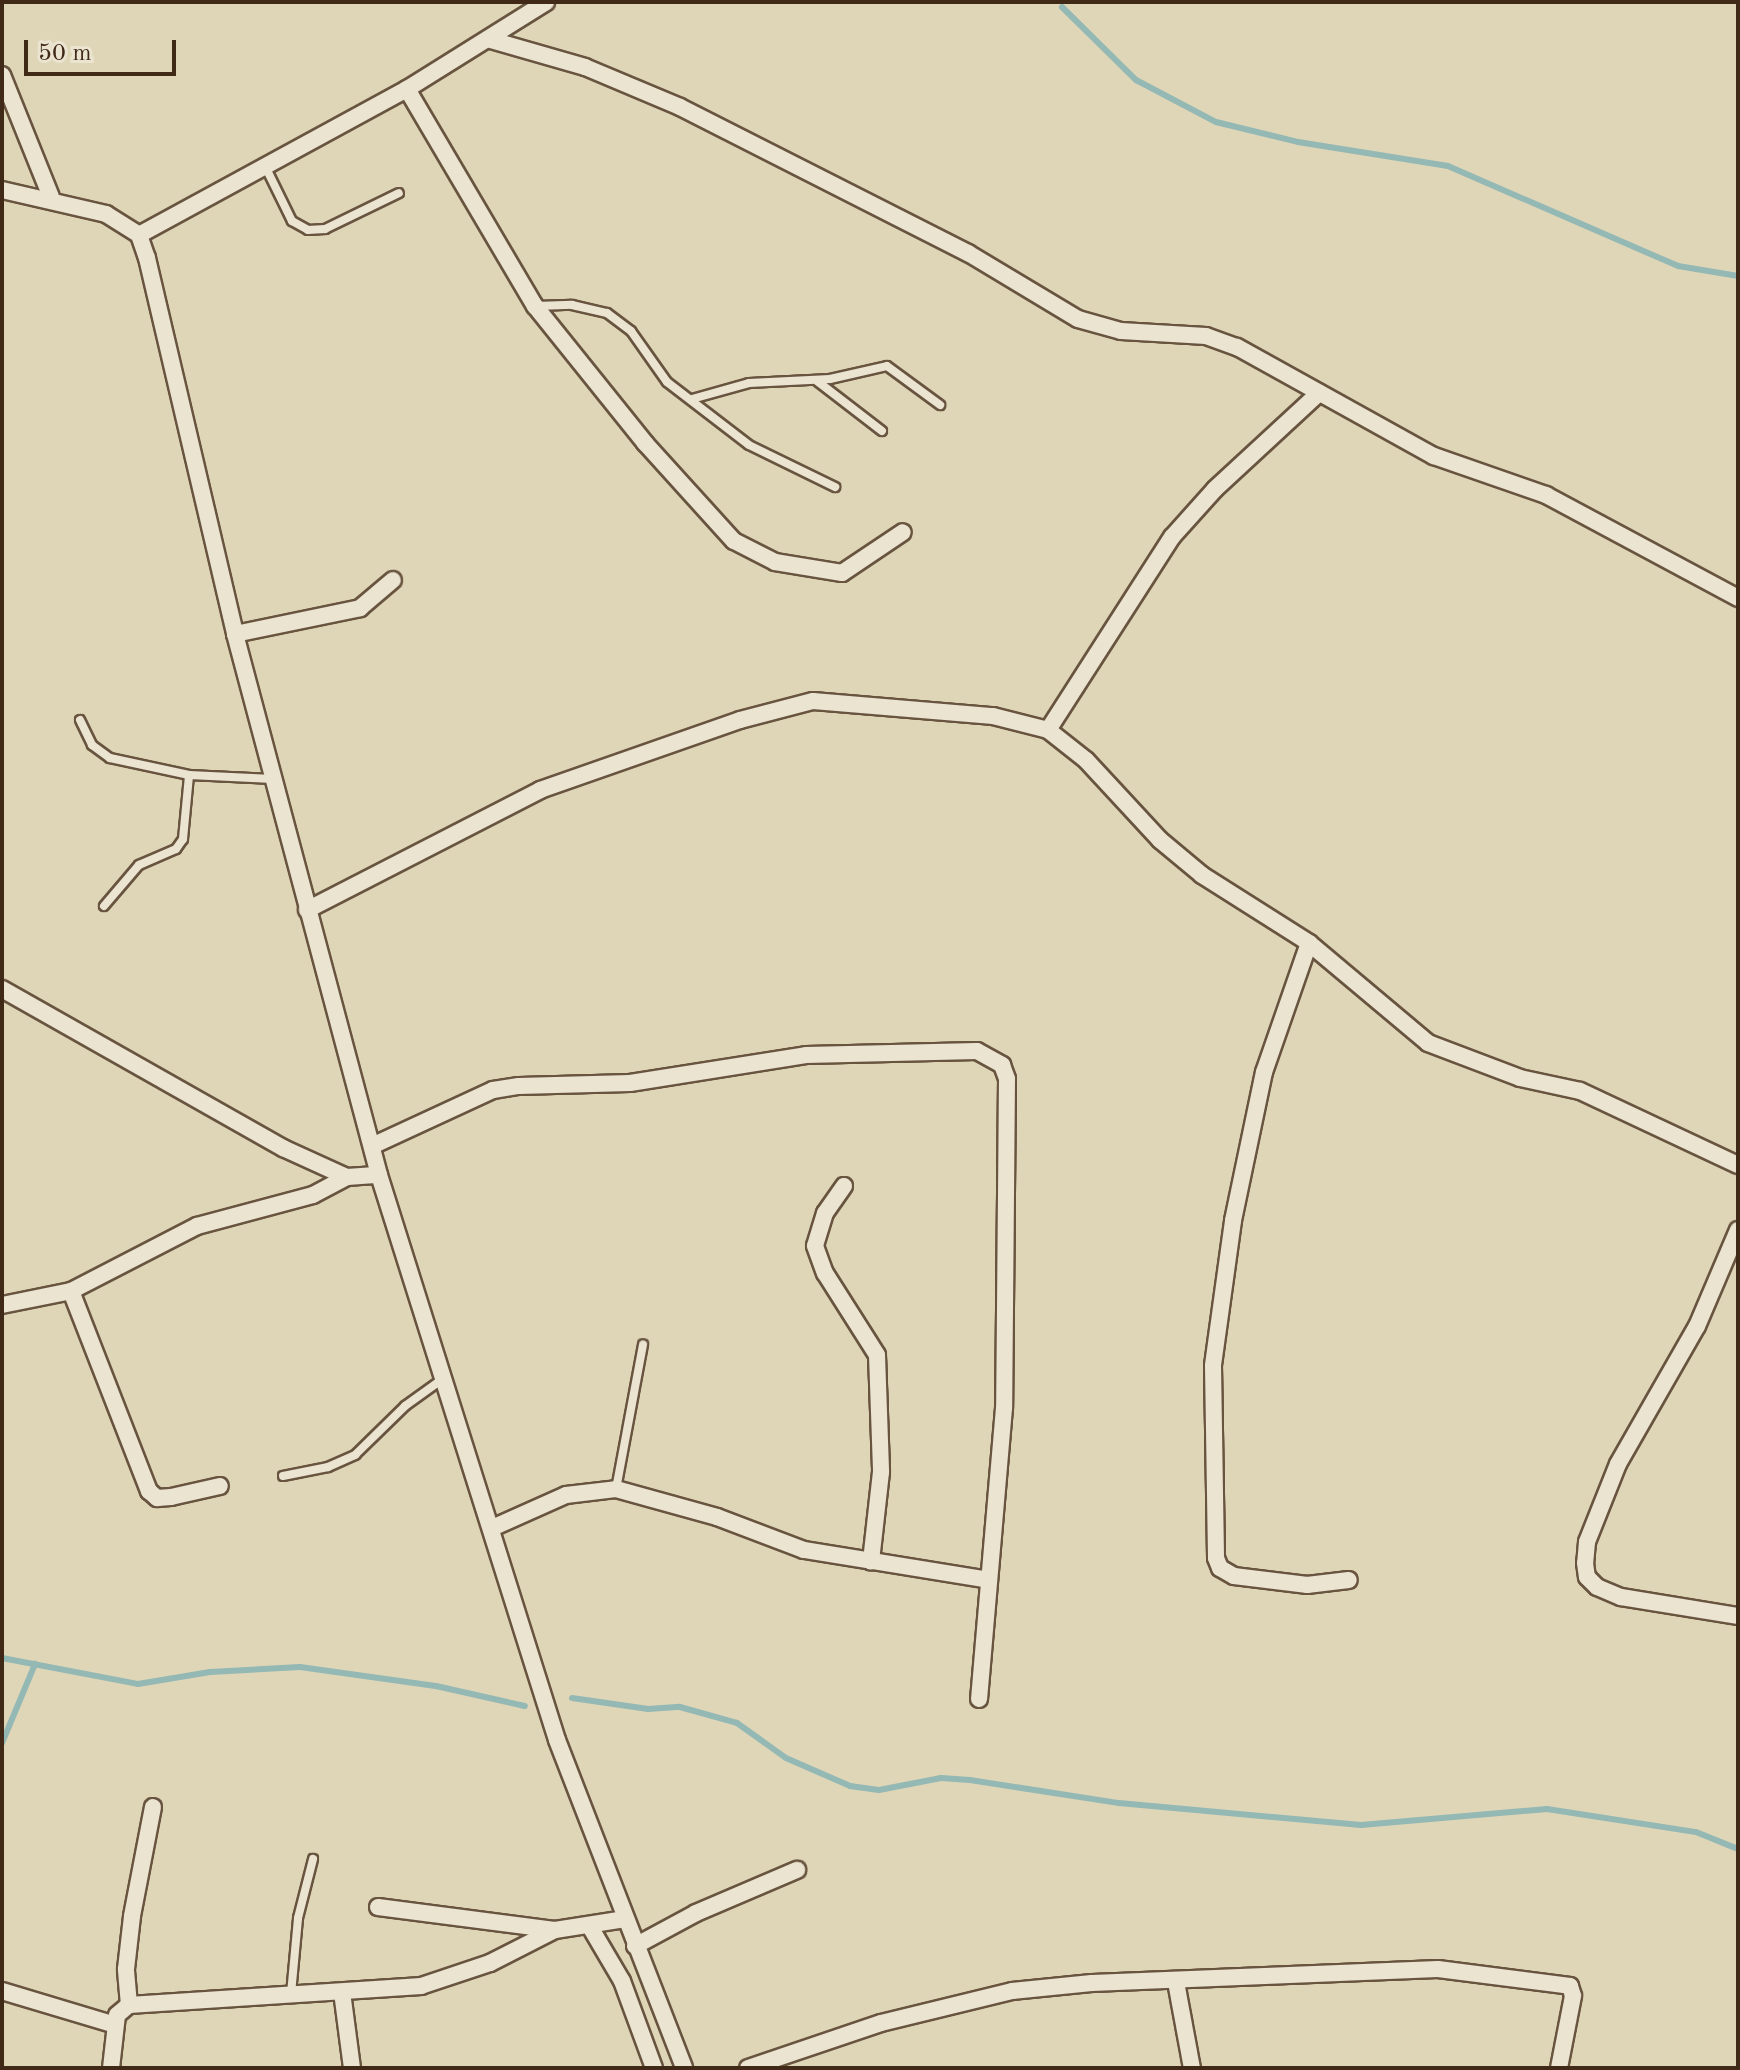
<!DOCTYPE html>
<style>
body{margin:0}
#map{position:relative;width:1740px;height:2070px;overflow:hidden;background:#dfd6b8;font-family:"Old Standard TT",serif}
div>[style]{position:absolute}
.stream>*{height:6px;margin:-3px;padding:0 3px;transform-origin:3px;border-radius:3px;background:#94b8b4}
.roads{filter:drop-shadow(2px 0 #68543f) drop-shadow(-2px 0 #68543f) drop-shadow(0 2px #68543f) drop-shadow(0 -2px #68543f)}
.service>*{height:8px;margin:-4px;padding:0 4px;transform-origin:4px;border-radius:4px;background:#eae4d1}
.minor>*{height:16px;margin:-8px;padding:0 8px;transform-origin:8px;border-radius:8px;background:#eae4d1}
span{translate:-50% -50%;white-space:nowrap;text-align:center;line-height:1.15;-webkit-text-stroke:8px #eae4d1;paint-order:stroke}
.frame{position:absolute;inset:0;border:4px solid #412917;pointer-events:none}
.scale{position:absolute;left:24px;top:40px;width:152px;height:36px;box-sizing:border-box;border:4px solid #412917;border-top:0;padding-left:10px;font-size:24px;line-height:28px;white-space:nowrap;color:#412917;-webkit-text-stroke:6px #eae4d1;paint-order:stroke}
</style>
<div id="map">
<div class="stream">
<div style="left:1062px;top:7px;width:104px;rotate:44.6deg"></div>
<div style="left:1136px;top:80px;width:90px;rotate:27.7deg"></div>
<div style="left:1216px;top:122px;width:84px;rotate:13.7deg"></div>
<div style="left:1298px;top:142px;width:152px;rotate:9.1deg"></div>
<div style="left:1448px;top:166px;width:251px;rotate:23.5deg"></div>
<div style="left:1678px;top:266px;width:61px;rotate:9.5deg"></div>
<div style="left:2px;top:1658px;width:138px;rotate:10.8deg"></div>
<div style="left:138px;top:1684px;width:73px;rotate:-9.5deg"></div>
<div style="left:210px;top:1672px;width:90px;rotate:-3.2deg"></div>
<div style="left:300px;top:1667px;width:137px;rotate:8deg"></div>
<div style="left:436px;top:1686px;width:91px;rotate:12.7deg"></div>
<div style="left:572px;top:1698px;width:77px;rotate:8.2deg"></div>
<div style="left:648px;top:1709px;width:32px;rotate:-4deg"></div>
<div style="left:680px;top:1707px;width:59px;rotate:15.7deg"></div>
<div style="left:737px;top:1723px;width:60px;rotate:35.5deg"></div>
<div style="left:786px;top:1758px;width:70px;rotate:23.6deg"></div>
<div style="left:850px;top:1786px;width:29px;rotate:8deg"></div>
<div style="left:879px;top:1790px;width:63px;rotate:-11deg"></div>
<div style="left:941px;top:1778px;width:29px;rotate:4deg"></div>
<div style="left:970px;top:1780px;width:151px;rotate:8.8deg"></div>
<div style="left:1119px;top:1803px;width:243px;rotate:5.2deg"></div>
<div style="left:1361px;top:1825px;width:187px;rotate:-4.9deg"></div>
<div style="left:1547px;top:1809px;width:151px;rotate:8.8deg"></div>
<div style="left:1696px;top:1832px;width:45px;rotate:22deg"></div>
<div style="left:2px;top:1743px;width:86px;rotate:-67.3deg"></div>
</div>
<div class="roads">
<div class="service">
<div style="left:266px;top:168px;width:59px;rotate:63.9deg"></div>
<div style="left:292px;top:221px;width:18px;rotate:29deg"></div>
<div style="left:308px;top:230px;width:17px;rotate:-3deg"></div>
<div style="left:325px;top:229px;width:82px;rotate:-25.9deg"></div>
<div style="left:536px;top:306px;width:36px;rotate:-2deg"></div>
<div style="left:572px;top:305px;width:36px;rotate:13deg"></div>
<div style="left:607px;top:313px;width:30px;rotate:37deg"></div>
<div style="left:631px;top:331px;width:62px;rotate:54.8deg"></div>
<div style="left:667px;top:382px;width:103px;rotate:37.5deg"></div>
<div style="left:749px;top:445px;width:96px;rotate:26deg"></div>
<div style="left:817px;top:381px;width:82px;rotate:37.6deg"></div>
<div style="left:692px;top:399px;width:59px;rotate:-15.7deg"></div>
<div style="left:749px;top:383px;width:81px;rotate:-2.8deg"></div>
<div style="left:830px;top:379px;width:58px;rotate:-12.8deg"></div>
<div style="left:887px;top:366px;width:66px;rotate:36.3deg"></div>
<div style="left:80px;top:720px;width:28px;rotate:64deg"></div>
<div style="left:92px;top:745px;width:22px;rotate:36deg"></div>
<div style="left:110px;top:758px;width:81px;rotate:12.1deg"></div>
<div style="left:189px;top:775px;width:84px;rotate:2.7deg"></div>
<div style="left:104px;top:906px;width:54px;rotate:-49.5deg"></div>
<div style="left:139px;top:865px;width:40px;rotate:-23.4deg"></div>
<div style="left:176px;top:849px;width:12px;rotate:-55deg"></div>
<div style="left:183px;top:839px;width:64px;rotate:-84.6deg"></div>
<div style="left:283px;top:1476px;width:46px;rotate:-11.3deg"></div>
<div style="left:328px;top:1467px;width:30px;rotate:-24deg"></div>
<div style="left:355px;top:1455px;width:70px;rotate:-44.4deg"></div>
<div style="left:405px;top:1406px;width:48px;rotate:-35.7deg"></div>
<div style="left:616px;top:1489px;width:147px;rotate:-79.4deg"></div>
<div style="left:291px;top:1994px;width:76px;rotate:-84.7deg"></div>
<div style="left:298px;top:1918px;width:61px;rotate:-75.7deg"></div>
</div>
<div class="minor">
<div style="left:491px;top:40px;width:98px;rotate:16deg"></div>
<div style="left:585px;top:67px;width:103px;rotate:22.8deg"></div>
<div style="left:680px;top:107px;width:323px;rotate:26.9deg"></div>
<div style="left:968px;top:253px;width:128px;rotate:31deg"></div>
<div style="left:1078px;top:319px;width:45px;rotate:15.6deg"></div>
<div style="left:1121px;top:331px;width:85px;rotate:3.4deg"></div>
<div style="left:1206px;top:336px;width:33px;rotate:20deg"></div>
<div style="left:1237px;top:347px;width:225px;rotate:29deg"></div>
<div style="left:1434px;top:456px;width:119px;rotate:19.2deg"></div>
<div style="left:1546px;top:495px;width:218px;rotate:28.2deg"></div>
<div style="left:2px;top:75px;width:131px;rotate:68.1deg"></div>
<div style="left:407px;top:89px;width:252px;rotate:59.5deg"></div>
<div style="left:535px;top:306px;width:176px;rotate:51.2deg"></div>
<div style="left:645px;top:443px;width:132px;rotate:47.8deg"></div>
<div style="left:734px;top:541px;width:46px;rotate:27.1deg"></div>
<div style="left:775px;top:562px;width:68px;rotate:9.3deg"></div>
<div style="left:842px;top:573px;width:73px;rotate:-33.9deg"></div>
<div style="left:2px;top:190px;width:107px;rotate:13deg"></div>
<div style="left:106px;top:214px;width:39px;rotate:32deg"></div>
<div style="left:139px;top:235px;width:24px;rotate:71deg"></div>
<div style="left:147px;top:258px;width:386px;rotate:76.8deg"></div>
<div style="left:235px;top:634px;width:560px;rotate:75.09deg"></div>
<div style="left:379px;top:1175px;width:592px;rotate:72.51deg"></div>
<div style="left:557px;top:1740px;width:352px;rotate:68.8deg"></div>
<div style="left:139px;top:235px;width:305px;rotate:-28.6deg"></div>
<div style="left:407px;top:89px;width:164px;rotate:-32deg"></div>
<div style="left:235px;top:634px;width:128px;rotate:-11.7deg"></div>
<div style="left:360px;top:608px;width:43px;rotate:-40.3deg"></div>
<div style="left:1048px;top:730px;width:229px;rotate:-57.3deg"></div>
<div style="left:1172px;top:537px;width:64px;rotate:-48.1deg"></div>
<div style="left:1215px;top:489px;width:142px;rotate:-42.7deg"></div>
<div style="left:307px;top:910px;width:262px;rotate:-27.2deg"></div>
<div style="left:540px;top:790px;width:212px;rotate:-19.3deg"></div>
<div style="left:740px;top:720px;width:75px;rotate:-14.6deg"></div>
<div style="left:813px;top:701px;width:181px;rotate:4.8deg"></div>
<div style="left:993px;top:716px;width:57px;rotate:14.3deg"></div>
<div style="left:1048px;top:730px;width:48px;rotate:38.3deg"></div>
<div style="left:1086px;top:760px;width:109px;rotate:47.2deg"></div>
<div style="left:1160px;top:840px;width:55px;rotate:39.8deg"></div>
<div style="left:1202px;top:875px;width:127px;rotate:32.4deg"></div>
<div style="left:1309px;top:943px;width:155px;rotate:40deg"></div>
<div style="left:1428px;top:1043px;width:98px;rotate:20.8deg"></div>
<div style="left:1520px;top:1078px;width:61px;rotate:12.2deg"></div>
<div style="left:1580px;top:1091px;width:174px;rotate:25.1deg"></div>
<div style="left:1309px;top:943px;width:137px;rotate:109.2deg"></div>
<div style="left:1264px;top:1072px;width:152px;rotate:101.8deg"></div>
<div style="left:1233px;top:1221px;width:146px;rotate:97.9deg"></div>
<div style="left:1213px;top:1366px;width:192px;rotate:89.1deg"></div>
<div style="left:1216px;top:1558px;width:11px;rotate:68deg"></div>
<div style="left:1220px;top:1568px;width:16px;rotate:30deg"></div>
<div style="left:1234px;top:1576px;width:74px;rotate:7deg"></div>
<div style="left:1307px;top:1585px;width:42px;rotate:-6.8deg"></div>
<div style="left:2px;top:989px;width:323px;rotate:29.5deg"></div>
<div style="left:283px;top:1148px;width:70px;rotate:24.4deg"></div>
<div style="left:347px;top:1177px;width:32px;rotate:-4deg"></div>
<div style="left:374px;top:1145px;width:131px;rotate:-24.8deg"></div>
<div style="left:493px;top:1090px;width:26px;rotate:-9deg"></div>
<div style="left:519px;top:1086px;width:111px;rotate:-1.5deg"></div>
<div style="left:630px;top:1083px;width:178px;rotate:-9deg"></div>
<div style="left:806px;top:1055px;width:171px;rotate:-1.3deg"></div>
<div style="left:977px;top:1051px;width:29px;rotate:29deg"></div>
<div style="left:1002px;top:1065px;width:15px;rotate:70deg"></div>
<div style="left:1007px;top:1079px;width:329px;rotate:90.5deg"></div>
<div style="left:1004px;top:1408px;width:292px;rotate:94.9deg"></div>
<div style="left:844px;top:1186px;width:33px;rotate:125deg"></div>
<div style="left:825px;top:1213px;width:34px;rotate:107deg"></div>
<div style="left:815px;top:1246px;width:29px;rotate:70deg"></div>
<div style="left:825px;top:1273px;width:97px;rotate:57.6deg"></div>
<div style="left:877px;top:1355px;width:117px;rotate:88deg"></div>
<div style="left:881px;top:1472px;width:90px;rotate:96.4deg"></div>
<div style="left:1738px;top:1230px;width:104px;rotate:113.1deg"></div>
<div style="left:1697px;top:1326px;width:159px;rotate:119.8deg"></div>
<div style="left:1618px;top:1464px;width:84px;rotate:111.7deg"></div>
<div style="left:1587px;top:1542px;width:21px;rotate:95deg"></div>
<div style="left:1585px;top:1563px;width:14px;rotate:82deg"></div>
<div style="left:1587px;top:1577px;width:14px;rotate:45deg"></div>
<div style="left:1597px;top:1587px;width:26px;rotate:23deg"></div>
<div style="left:1621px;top:1597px;width:119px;rotate:9.2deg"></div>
<div style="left:71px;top:1291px;width:215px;rotate:68.7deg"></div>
<div style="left:149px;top:1491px;width:11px;rotate:41deg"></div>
<div style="left:157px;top:1498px;width:14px;rotate:-4deg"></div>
<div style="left:171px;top:1497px;width:50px;rotate:-12.7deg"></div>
<div style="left:2px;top:1305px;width:70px;rotate:-11.5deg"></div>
<div style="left:71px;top:1291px;width:142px;rotate:-27.3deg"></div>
<div style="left:197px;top:1226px;width:120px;rotate:-15deg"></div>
<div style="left:313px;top:1195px;width:38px;rotate:-28deg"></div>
<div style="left:492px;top:1528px;width:81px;rotate:-24deg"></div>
<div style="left:566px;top:1495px;width:50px;rotate:-6.8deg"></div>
<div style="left:616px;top:1489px;width:105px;rotate:15.5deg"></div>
<div style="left:717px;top:1517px;width:93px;rotate:20.8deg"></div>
<div style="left:804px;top:1550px;width:187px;rotate:9.2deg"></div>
<div style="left:378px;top:1907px;width:178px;rotate:7.4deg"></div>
<div style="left:589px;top:1925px;width:65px;rotate:59.5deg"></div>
<div style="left:622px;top:1981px;width:93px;rotate:69.8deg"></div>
<div style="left:635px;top:1946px;width:69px;rotate:-28.4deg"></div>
<div style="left:696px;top:1913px;width:110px;rotate:-23.1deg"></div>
<div style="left:1176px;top:1982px;width:87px;rotate:79.5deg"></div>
<div style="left:2px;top:1991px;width:118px;rotate:16.7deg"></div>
<div style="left:342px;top:1992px;width:77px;rotate:82.5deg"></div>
<div style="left:129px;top:2005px;width:36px;rotate:-95deg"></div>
<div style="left:126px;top:1969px;width:53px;rotate:-83.5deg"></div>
<div style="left:132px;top:1916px;width:111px;rotate:-79.1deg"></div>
<div style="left:111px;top:2068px;width:53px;rotate:-83.5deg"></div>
<div style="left:117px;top:2015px;width:16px;rotate:-40deg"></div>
<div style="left:129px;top:2005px;width:293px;rotate:-3.7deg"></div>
<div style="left:421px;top:1986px;width:73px;rotate:-18.4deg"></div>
<div style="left:490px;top:1963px;width:73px;rotate:-26.9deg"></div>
<div style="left:555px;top:1930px;width:71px;rotate:-8.9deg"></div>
<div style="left:748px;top:2068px;width:140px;rotate:-18.7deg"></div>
<div style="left:881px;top:2023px;width:135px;rotate:-13.7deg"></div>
<div style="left:1012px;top:1991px;width:80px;rotate:-5.7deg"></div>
<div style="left:1092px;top:1983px;width:346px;rotate:-2.3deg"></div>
<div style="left:1438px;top:1969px;width:133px;rotate:7.3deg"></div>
<div style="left:1570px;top:1986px;width:10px;rotate:73deg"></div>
<div style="left:1573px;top:1996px;width:73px;rotate:101deg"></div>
</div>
</div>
<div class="frame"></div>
<div class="scale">50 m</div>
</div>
